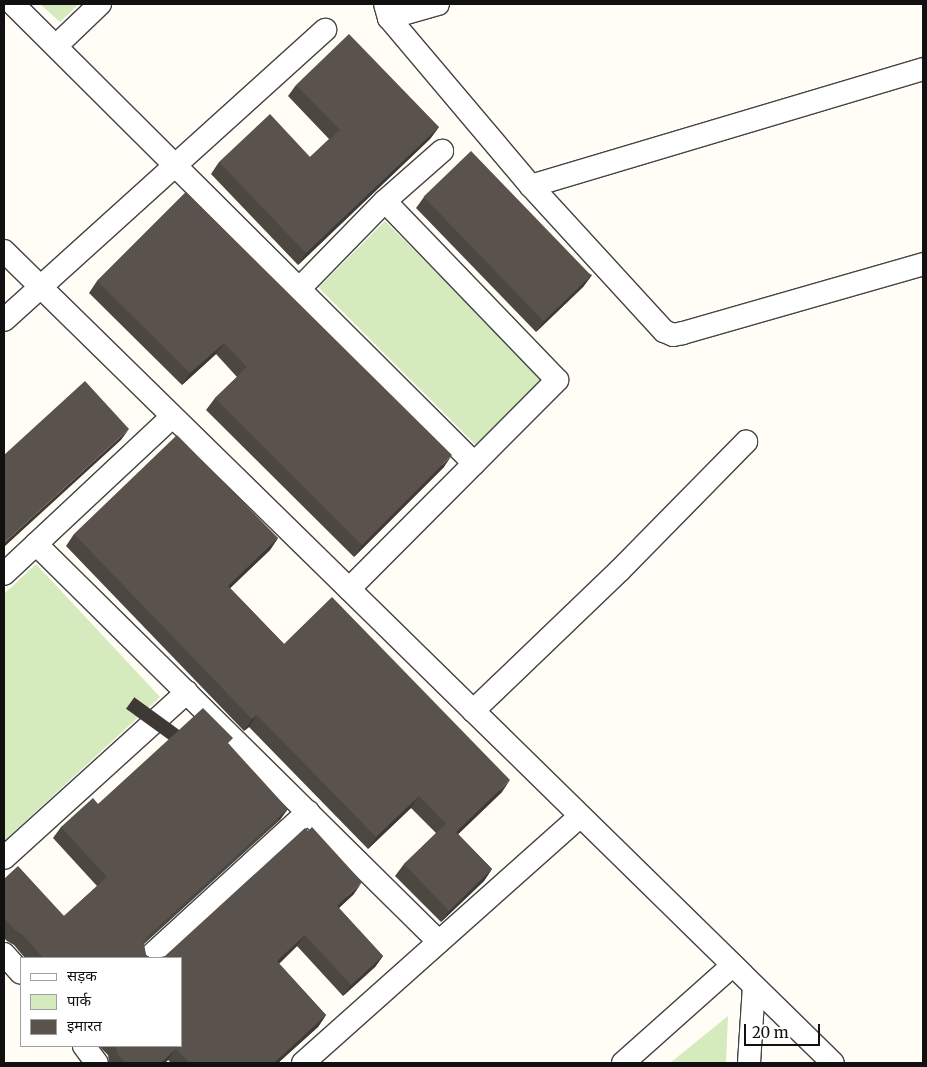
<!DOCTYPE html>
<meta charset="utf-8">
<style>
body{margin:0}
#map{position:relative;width:927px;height:1067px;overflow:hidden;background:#fffdf5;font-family:Merriweather,"Noto Sans Devanagari",serif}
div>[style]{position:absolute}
.green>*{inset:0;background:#d5ebbd;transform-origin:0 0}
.roads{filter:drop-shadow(1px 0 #444) drop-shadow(-1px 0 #444) drop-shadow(0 1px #444) drop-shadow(0 -1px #444)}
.street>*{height:22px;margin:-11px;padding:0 11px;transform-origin:11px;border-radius:11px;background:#fff}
.wall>*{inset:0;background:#4d4742}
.shaded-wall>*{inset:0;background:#3f3936;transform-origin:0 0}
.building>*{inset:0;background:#5a524d;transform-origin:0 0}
span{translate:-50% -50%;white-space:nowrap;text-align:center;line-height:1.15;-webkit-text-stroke:5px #fff;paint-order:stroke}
.frame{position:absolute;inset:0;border:5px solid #111;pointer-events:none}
.legend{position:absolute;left:20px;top:957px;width:162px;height:90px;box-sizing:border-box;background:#fff;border:1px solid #a0a0a0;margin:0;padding:6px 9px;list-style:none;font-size:15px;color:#111}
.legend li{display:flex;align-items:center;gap:10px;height:25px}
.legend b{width:25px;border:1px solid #a0a0a0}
.scale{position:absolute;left:744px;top:1024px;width:76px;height:22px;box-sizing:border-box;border:2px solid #111;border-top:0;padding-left:6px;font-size:15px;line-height:18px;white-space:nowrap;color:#111;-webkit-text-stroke:4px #fff;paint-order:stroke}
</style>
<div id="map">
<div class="green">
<div style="clip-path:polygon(40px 4px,79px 4px,60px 22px)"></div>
<div style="left:385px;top:221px;width:223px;height:94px;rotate:45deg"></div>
<div style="clip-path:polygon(36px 564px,160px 697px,4px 841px,4px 594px)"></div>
<div style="clip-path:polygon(728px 1016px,726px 1063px,670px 1063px)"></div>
</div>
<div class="roads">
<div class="street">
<div style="left:13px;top:4px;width:651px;rotate:44.88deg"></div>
<div style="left:385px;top:4px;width:15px;rotate:74deg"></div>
<div style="left:389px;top:18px;width:220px;rotate:49.8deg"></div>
<div style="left:531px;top:186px;width:197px;rotate:47.5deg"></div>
<div style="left:664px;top:331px;width:10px;rotate:24deg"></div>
<div style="left:673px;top:335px;width:10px;rotate:-11deg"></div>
<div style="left:683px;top:333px;width:250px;rotate:-16deg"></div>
<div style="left:389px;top:18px;width:51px;rotate:-15.9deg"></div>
<div style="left:56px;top:46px;width:61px;rotate:-43.7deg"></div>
<div style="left:531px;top:186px;width:409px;rotate:-16.6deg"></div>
<div style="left:4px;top:251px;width:1160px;rotate:44.41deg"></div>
<div style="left:299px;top:289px;width:123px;rotate:-45.7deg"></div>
<div style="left:385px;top:201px;width:76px;rotate:-41.3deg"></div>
<div style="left:4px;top:320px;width:433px;rotate:-42.1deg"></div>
<div style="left:36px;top:544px;width:566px;rotate:44.64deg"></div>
<div style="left:4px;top:574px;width:230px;rotate:-43.1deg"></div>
<div style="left:349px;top:589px;width:295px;rotate:-45.1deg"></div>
<div style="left:557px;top:380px;width:248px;rotate:-133.9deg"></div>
<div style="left:473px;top:711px;width:204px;rotate:-43.8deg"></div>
<div style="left:620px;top:570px;width:180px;rotate:-45.5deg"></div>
<div style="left:4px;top:858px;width:247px;rotate:-42.2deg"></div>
<div style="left:4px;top:954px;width:25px;rotate:48deg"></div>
<div style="left:148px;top:958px;width:217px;rotate:-42.4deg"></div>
<div style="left:84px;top:1046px;width:21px;rotate:53deg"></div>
<div style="left:303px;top:1063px;width:371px;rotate:-41.7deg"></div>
<div style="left:623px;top:1063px;width:147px;rotate:-41.7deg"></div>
<div style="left:749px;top:1063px;width:77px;rotate:-86.3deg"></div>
</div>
</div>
<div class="wall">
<div style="clip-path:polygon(296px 85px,439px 127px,430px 139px,298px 265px,211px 174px,219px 162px,310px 157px,329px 139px,288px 96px)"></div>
<div style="clip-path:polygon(186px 192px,444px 467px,354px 557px,206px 410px,215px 398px,237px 377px,216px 354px,182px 385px,89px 293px,97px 281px)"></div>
<div style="clip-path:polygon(424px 197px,592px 275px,583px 287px,536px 332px,416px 208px)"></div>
<div style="clip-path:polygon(74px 534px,278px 538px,270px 550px,230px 588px,284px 644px,502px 792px,458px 834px,492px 869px,484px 881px,441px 922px,395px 876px,404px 864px,436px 833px,411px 808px,368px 849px,249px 727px,244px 731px,66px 546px)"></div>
<div style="clip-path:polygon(229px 744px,280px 820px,144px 944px,146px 955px,151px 958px,25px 958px,14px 945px,7px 941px,4px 938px,4px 879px,64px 916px,97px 886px,53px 838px,61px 827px,98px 804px)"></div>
<div style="clip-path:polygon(354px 894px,339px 908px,383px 956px,375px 967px,343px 996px,297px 946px,279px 964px,326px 1015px,318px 1027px,278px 1063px,171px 1063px,168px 1060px,165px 1063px,109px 1063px,108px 1055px,99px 1046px,181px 1046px,165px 956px)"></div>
</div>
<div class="shaded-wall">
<div style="clip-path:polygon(439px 127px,430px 139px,298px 265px,306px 253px)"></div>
<div style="clip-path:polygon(592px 275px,583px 287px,536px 332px,544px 321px)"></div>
<div style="clip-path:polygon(224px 343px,216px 354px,182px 385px,190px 373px)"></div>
<div style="clip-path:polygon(129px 429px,121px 440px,4px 547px,4px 543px)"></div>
<div style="clip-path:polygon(452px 455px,444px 467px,354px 557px,362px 545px)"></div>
<div style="clip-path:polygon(278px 538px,270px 550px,220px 598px,228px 586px)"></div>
<div style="clip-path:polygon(257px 715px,249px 727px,244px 731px,252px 719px)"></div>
<div style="clip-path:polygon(510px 780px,502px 792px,448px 844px,456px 832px)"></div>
<div style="clip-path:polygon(419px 796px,411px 808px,368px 849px,376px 837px)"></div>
<div style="left:288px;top:809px;width:14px;height:190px;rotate:126deg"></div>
<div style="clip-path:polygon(492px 869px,484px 881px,441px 922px,449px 911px)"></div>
<div style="clip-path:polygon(362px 882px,354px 894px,329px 917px,337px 906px)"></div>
<div style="clip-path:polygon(305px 935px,297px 946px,269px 973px,277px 961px)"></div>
<div style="clip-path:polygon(383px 956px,375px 967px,343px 996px,351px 985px)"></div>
<div style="clip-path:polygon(326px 1015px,318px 1027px,278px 1063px,274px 1063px)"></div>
<div style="clip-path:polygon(176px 1049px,168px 1060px,165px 1063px,161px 1063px)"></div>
</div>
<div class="building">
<div style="clip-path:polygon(349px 34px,439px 127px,306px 253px,219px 162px,270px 114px,310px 157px,340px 130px,296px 85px)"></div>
<div style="left:471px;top:151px;width:173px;height:66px;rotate:46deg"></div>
<div style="clip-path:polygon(186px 192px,452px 455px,362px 545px,215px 398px,247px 367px,224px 343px,190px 373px,97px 281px)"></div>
<div style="clip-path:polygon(85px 381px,129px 429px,4px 543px,4px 455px)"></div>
<div style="clip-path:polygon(177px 435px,278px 538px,228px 586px,284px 644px,332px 597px,510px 780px,456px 832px,492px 869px,449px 911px,404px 864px,446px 824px,419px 796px,376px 837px,257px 715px,252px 719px,74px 534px)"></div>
<div style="clip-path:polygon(203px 708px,233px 738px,228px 743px,288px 809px,147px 937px,143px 943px,146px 955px,151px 958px,43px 958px,22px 934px,15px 930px,4px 918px,4px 879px,18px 866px,64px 916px,107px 877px,61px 827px,93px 798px,98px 804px)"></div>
<div style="clip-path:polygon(312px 827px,362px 882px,337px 906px,383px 956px,351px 985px,305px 935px,277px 961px,326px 1015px,274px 1063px,190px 1063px,176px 1049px,161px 1063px,126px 1063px,117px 1054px,116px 1046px,181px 1046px,181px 958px,157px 958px,165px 956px,305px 828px,308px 831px)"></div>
</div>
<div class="frame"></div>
<ul class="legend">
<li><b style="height:6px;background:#fff"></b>सड़क</li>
<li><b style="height:14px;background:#d5ebbd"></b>पार्क</li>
<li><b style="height:14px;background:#5a524d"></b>इमारत</li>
</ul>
<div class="scale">20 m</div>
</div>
